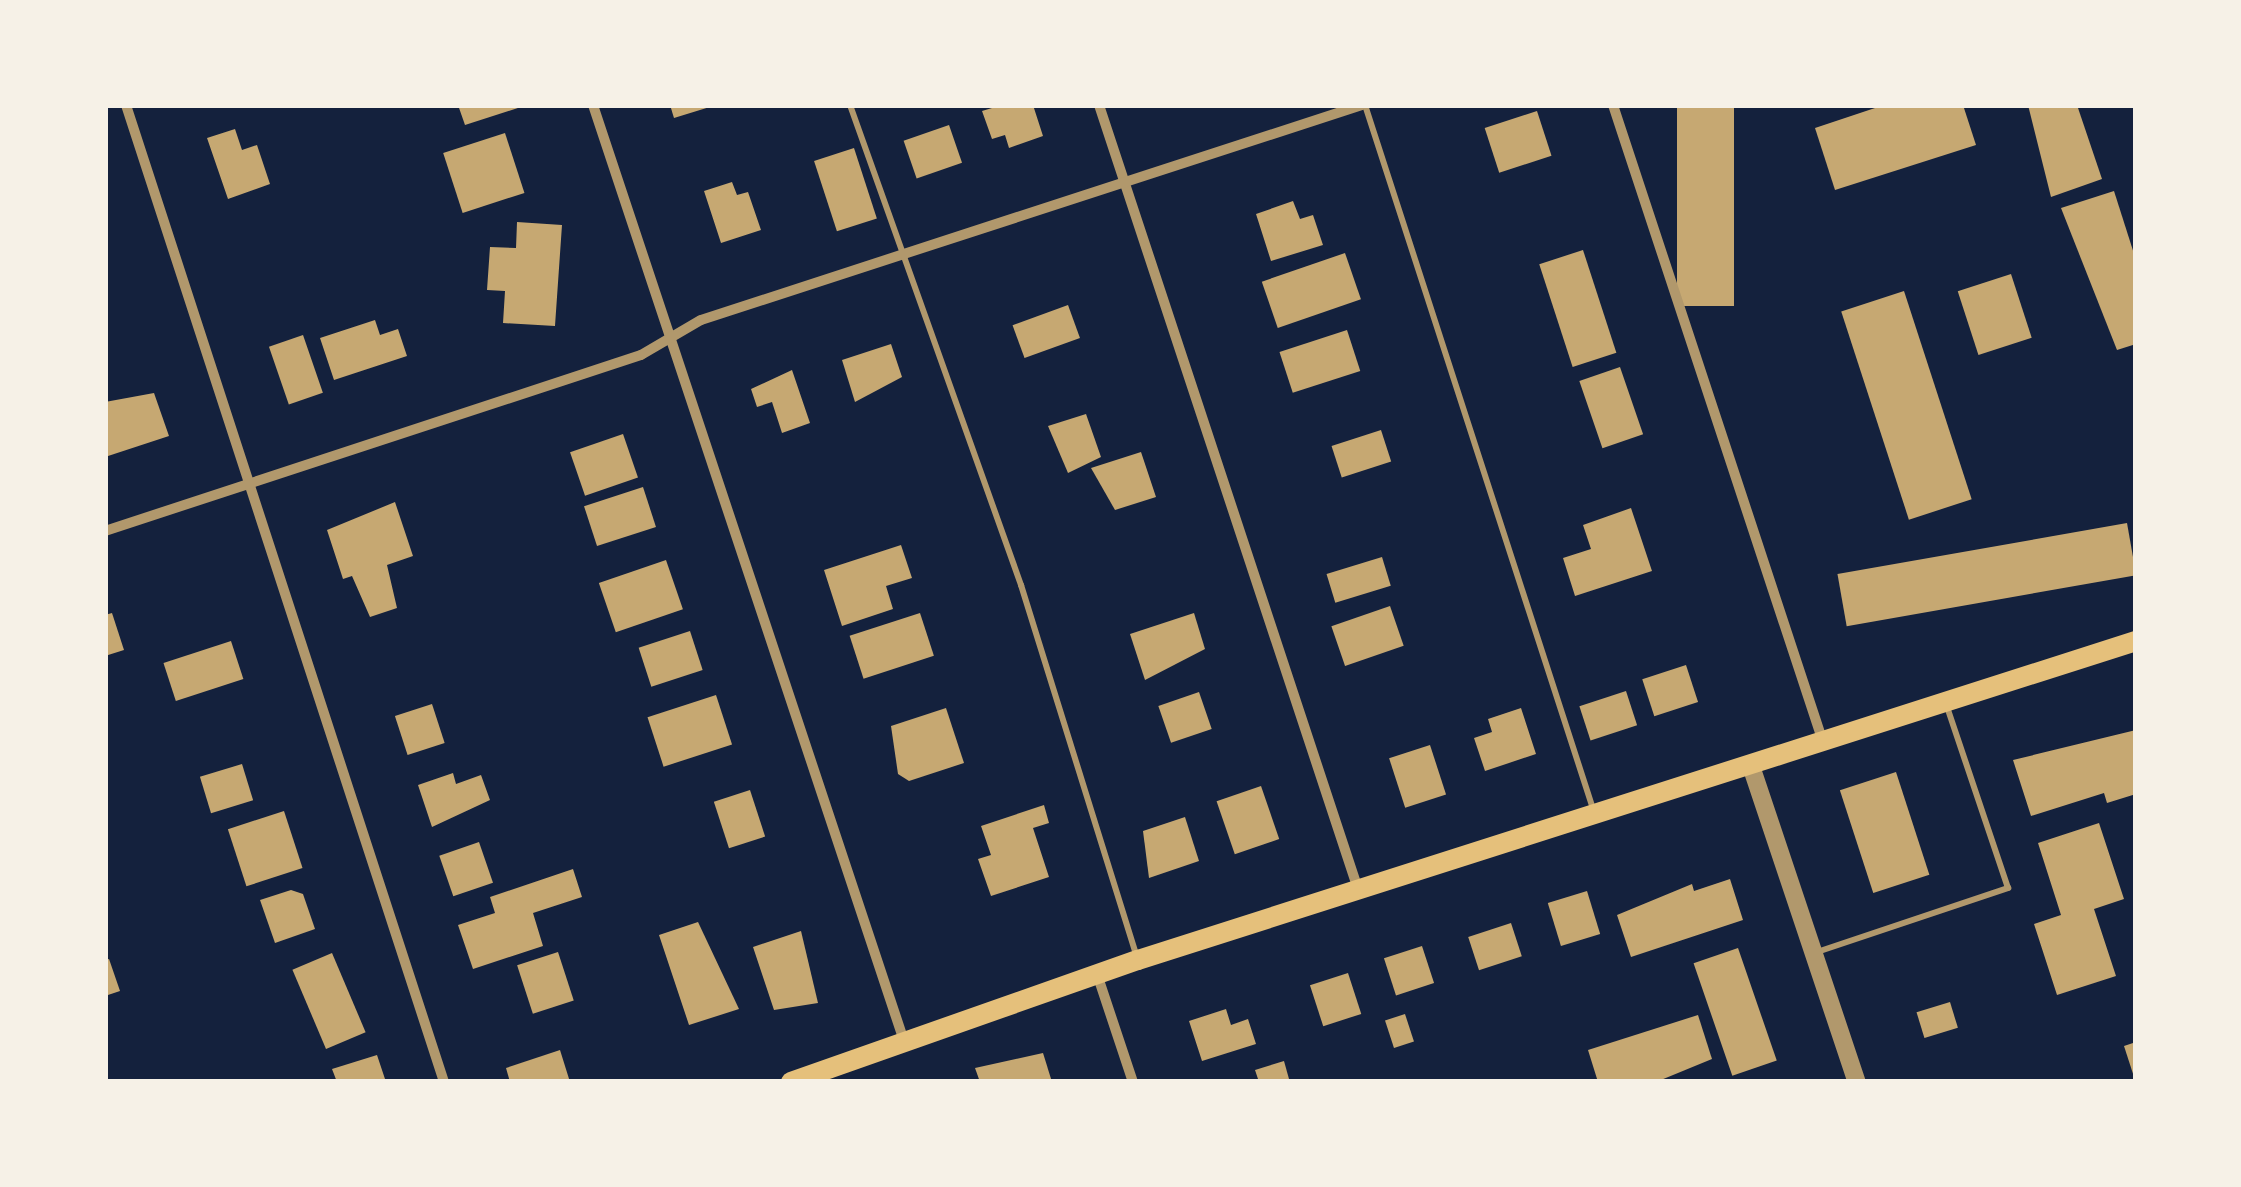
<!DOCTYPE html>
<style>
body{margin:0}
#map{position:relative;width:2241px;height:1187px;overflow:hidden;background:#14213d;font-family:Inter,sans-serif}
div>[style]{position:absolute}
.building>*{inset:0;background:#c6a872;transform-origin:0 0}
.service>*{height:6px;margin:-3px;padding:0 3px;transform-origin:3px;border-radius:3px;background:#b1986c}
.minor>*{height:10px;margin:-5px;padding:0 5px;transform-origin:5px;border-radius:5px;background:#b1986c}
.tertiary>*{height:18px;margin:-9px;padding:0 9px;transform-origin:9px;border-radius:9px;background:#b1986c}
.secondary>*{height:20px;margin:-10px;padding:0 10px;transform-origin:10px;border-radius:10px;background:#e5c07b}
span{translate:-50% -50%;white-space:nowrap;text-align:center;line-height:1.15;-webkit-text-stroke:8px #f6f1e7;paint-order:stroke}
.frame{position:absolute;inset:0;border:108px solid #f6f1e7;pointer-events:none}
</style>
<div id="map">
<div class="building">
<div style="clip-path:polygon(458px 105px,524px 105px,524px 106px,465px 125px)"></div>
<div style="clip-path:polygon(670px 105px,713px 105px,713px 106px,674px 118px)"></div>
<div style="clip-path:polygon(1002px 105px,1033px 105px,1043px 136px,1009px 148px,1005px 135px,992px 139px,982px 111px)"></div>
<div style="left:1677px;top:105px;width:57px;height:201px"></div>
<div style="clip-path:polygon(1884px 105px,1963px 105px,1976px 145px,1835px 190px,1815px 128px)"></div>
<div style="clip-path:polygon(2028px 105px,2077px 105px,2102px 179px,2051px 197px)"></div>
<div style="left:1537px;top:111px;width:47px;height:55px;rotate:72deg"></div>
<div style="left:949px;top:125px;width:40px;height:48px;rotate:71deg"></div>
<div style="clip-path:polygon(235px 129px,242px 150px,257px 145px,270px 184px,228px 199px,207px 138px)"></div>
<div style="left:505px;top:133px;width:63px;height:65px;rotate:72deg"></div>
<div style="left:854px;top:148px;width:74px;height:42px;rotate:72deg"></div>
<div style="clip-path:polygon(732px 182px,737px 195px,748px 192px,761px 230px,721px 243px,704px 191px)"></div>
<div style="clip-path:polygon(2114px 191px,2136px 260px,2136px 344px,2117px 350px,2061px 208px)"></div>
<div style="clip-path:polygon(1293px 201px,1300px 219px,1313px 215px,1323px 245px,1271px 261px,1256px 214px)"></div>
<div style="clip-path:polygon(517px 222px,562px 225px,555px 326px,503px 323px,505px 291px,487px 290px,490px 247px,516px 248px)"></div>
<div style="left:1583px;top:250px;width:108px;height:46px;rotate:72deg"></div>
<div style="left:1345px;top:253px;width:49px;height:88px;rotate:71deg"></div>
<div style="left:2011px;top:274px;width:67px;height:56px;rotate:72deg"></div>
<div style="left:1904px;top:291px;width:219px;height:66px;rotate:72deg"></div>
<div style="left:1068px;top:305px;width:35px;height:59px;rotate:70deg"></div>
<div style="clip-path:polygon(375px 320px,380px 335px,398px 329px,407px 356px,334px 380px,320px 338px)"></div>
<div style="left:1347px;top:330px;width:43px;height:71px;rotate:72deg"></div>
<div style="left:303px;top:335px;width:61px;height:36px;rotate:71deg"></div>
<div style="clip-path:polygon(891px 344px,902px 377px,855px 402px,842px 360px)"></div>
<div style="left:1620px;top:367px;width:71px;height:43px;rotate:71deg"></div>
<div style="clip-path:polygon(792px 370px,810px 423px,782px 433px,772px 402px,757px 407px,751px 389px)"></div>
<div style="clip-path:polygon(154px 393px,169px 436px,105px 457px,105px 402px)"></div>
<div style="clip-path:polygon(1086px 414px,1101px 457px,1068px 473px,1048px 426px)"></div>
<div style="left:1381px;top:430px;width:33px;height:52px;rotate:72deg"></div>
<div style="left:623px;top:434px;width:46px;height:56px;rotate:71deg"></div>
<div style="clip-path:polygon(1141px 452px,1156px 497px,1115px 510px,1091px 468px)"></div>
<div style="left:643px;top:487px;width:42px;height:62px;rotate:72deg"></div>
<div style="clip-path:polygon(395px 502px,413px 556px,387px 565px,397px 608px,370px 617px,352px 576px,343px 579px,327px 530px)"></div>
<div style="clip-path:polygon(1631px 508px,1652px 571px,1575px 596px,1563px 558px,1591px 549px,1583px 525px)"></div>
<div style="left:2127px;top:523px;width:53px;height:294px;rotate:80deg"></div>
<div style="clip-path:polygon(901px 545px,912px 578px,886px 586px,893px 609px,842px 626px,824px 570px)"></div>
<div style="left:1382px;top:557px;width:30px;height:58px;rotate:73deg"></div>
<div style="left:666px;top:560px;width:52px;height:71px;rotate:71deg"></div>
<div style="left:1390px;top:606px;width:42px;height:62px;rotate:71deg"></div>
<div style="clip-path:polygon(112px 613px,124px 650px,105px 656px,105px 615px)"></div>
<div style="left:920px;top:613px;width:45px;height:74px;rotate:72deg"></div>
<div style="clip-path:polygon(1194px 613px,1205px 649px,1145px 680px,1130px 634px)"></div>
<div style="left:690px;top:631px;width:41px;height:54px;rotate:72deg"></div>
<div style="left:231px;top:641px;width:40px;height:71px;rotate:72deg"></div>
<div style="left:1686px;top:665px;width:39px;height:46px;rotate:72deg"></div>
<div style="left:1626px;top:691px;width:36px;height:49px;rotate:72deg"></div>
<div style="left:1199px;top:692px;width:39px;height:43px;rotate:71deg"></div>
<div style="left:716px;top:695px;width:52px;height:72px;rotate:72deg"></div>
<div style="left:432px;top:704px;width:41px;height:39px;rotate:72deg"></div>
<div style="clip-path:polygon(946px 708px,964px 763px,909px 781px,898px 774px,891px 726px)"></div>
<div style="clip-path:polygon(1521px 708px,1536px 754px,1485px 771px,1474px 738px,1492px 732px,1488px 719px)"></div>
<div style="clip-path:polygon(2136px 730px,2136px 794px,2107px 803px,2104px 793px,2031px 816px,2013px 760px)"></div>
<div style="left:1430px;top:745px;width:52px;height:43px;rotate:72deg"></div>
<div style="left:242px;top:764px;width:38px;height:44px;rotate:73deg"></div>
<div style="left:1896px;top:772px;width:108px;height:59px;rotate:72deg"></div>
<div style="clip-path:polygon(453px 773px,456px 784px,481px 775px,490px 800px,432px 827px,418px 785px)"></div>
<div style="left:1261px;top:786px;width:56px;height:47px;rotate:71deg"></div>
<div style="left:750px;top:790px;width:49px;height:38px;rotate:72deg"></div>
<div style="clip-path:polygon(1044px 805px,1049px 823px,1033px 828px,1049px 877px,991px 896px,978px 859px,991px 855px,981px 826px)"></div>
<div style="left:284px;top:811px;width:60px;height:59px;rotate:72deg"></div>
<div style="clip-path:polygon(1185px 817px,1199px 861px,1149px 878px,1143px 831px)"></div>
<div style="clip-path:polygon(2099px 823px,2124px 899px,2094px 909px,2116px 976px,2057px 995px,2034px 924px,2061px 915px,2038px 843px)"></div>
<div style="left:479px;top:842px;width:43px;height:42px;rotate:71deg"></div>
<div style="clip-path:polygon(573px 869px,582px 897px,533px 913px,543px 946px,473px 969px,458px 925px,495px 913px,490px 897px)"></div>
<div style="clip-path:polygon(1730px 879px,1743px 920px,1631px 957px,1617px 915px,1692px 884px,1694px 891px)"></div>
<div style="clip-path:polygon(291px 890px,303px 894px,315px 929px,275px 943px,260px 900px)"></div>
<div style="left:1587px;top:891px;width:45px;height:41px;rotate:73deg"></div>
<div style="clip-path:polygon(698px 922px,739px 1009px,689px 1025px,659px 935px)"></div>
<div style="left:1511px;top:923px;width:35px;height:45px;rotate:72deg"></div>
<div style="clip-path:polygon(801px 931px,818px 1003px,774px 1010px,753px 947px)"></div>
<div style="left:1422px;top:946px;width:39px;height:40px;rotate:72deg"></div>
<div style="left:1738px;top:948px;width:119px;height:47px;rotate:71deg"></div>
<div style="left:558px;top:952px;width:51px;height:43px;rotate:72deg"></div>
<div style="left:332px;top:953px;width:86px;height:43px;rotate:67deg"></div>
<div style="clip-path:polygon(109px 959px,120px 991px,105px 996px,105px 960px)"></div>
<div style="left:1348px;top:973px;width:43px;height:40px;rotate:72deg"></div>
<div style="left:1950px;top:1002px;width:27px;height:35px;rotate:73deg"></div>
<div style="clip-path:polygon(1226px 1009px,1231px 1025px,1248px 1019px,1256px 1044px,1202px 1061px,1189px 1021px)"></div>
<div style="left:1405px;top:1014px;width:29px;height:21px;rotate:72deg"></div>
<div style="clip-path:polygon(1698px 1015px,1712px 1059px,1656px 1082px,1598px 1082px,1588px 1050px)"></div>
<div style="clip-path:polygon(2136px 1042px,2136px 1080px,2135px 1080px,2124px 1046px)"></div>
<div style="clip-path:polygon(560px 1050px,570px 1082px,510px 1082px,506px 1068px)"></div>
<div style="clip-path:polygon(1043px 1053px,1052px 1082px,980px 1082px,975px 1068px)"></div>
<div style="clip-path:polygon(377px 1055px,386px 1082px,337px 1082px,332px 1069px)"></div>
<div style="clip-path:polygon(1284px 1061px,1289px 1079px,1259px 1082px,1255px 1070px)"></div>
</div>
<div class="service">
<div style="left:850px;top:105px;width:510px;rotate:70.39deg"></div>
<div style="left:1021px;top:585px;width:387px;rotate:72.7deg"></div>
<div style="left:1365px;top:105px;width:743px;rotate:72.05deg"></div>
<div style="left:1814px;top:953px;width:205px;rotate:-18.5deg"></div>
<div style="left:2008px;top:888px;width:194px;rotate:-108.6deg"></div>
</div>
<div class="minor">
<div style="left:126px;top:105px;width:1027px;rotate:71.97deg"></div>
<div style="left:593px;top:105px;width:989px;rotate:71.62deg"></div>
<div style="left:1099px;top:105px;width:826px;rotate:71.72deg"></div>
<div style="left:1613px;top:105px;width:671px;rotate:71.75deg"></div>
<div style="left:105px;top:531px;width:564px;rotate:-18.18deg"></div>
<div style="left:641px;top:355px;width:69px;rotate:-30.3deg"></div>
<div style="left:701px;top:320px;width:695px;rotate:-18.02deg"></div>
<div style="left:1097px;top:974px;width:114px;rotate:71.6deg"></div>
</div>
<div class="tertiary">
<div style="left:1751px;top:766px;width:333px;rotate:71.5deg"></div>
</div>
<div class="secondary">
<div style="left:791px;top:1082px;width:368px;rotate:-19.4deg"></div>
<div style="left:1138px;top:960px;width:1048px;rotate:-17.73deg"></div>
</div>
<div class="frame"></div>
</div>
